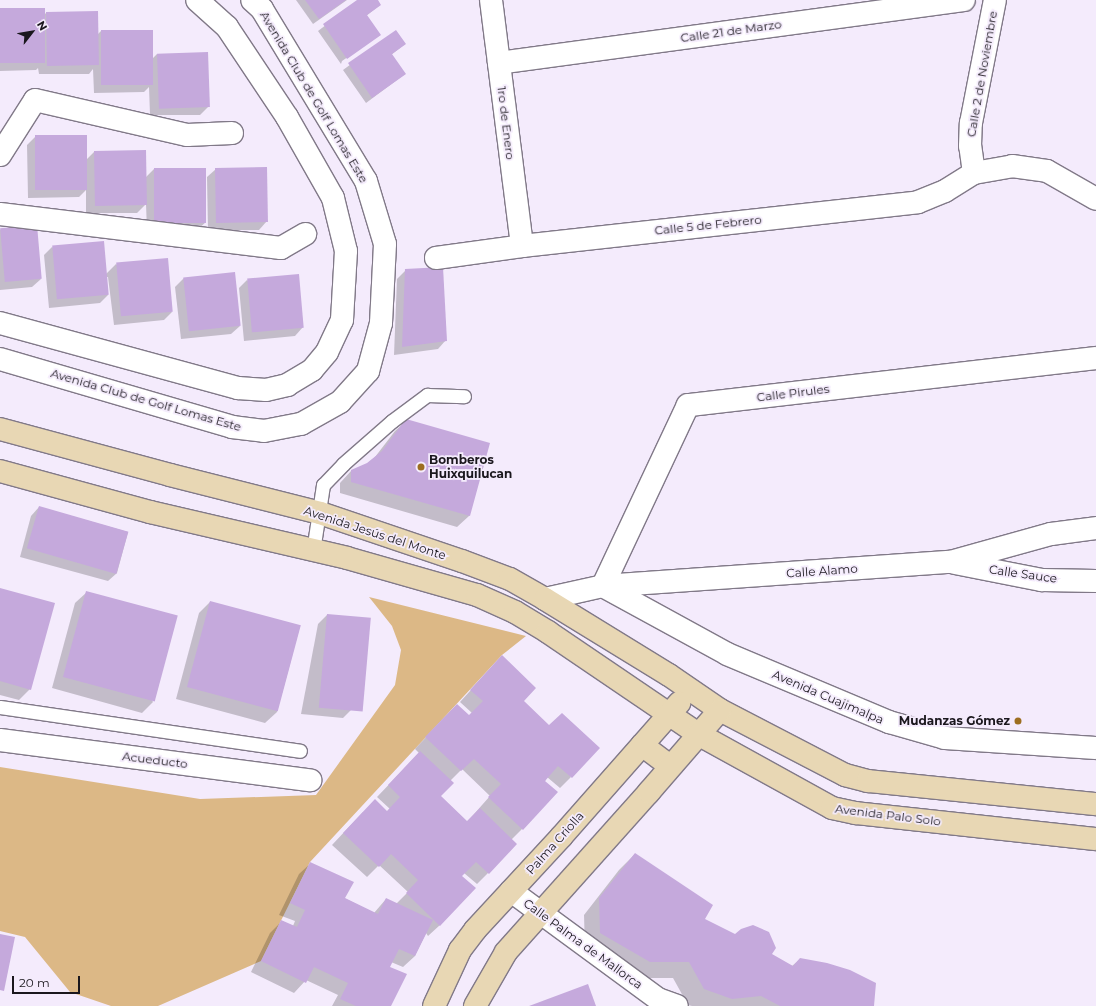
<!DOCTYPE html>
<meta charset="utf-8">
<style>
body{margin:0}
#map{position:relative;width:1096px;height:1006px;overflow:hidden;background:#f4ebfc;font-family:Montserrat,sans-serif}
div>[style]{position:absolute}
.forest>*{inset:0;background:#dcb886}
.shadow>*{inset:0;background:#0003}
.building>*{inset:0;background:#c5a9dc;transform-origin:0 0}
.roads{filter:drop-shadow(1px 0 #817988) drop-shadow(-1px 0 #817988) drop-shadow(0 1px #817988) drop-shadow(0 -1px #817988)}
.lane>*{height:13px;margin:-6.5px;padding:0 6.5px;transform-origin:6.5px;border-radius:6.5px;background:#fff}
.street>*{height:22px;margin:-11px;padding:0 11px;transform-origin:11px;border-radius:11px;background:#fff}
.secondary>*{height:22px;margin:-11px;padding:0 11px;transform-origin:11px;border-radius:11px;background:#e8d7b4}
.dots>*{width:11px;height:11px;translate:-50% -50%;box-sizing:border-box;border:2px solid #f4ebfc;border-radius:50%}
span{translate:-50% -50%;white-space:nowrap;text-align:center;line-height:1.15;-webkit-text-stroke:3.5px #f4ebfc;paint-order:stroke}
.street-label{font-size:12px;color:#1a171d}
.poi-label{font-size:12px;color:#1a171d;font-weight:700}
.left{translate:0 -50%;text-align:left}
.right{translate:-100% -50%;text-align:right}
.north{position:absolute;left:12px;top:12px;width:40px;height:40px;-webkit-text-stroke:3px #f4ebfc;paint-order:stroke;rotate:59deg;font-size:11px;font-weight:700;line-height:16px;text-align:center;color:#1a171d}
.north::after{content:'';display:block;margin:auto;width:14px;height:18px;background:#1a171d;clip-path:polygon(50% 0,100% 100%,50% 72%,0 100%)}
.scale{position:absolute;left:12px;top:976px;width:68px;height:18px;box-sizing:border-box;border:2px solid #1a171d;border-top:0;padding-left:5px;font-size:12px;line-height:14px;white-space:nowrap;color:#1a171d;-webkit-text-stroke:3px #f4ebfc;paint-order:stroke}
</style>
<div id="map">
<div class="forest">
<div style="clip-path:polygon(369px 597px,526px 636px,502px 655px,310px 862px,261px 961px,158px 1006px,111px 1006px,70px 992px,25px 937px,0 931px,0 767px,200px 799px,316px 795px,395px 685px,401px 650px,392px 626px)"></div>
</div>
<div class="shadow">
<div style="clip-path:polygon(296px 0,347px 0,313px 24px)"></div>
<div style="clip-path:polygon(359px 0,376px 0,380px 5px,366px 16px,380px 35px,342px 61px,341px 64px,318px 31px)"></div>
<div style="clip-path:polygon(0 9px,44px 15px,46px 13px,97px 35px,101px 31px,152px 59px,157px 54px,209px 106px,200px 115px,150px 115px,149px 87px,144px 92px,94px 93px,93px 69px,89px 74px,39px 74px,38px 68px,36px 70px,0 71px)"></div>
<div style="clip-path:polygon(396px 31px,405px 44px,391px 55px,405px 74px,366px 103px,343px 70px)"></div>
<div style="clip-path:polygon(36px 136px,87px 159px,94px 152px,145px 178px,154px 169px,206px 222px,197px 230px,147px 231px,146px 204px,137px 213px,86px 213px,86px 190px,79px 197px,28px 198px,27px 145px)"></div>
<div style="clip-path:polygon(216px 169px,267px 221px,259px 230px,208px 230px,207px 177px)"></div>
<div style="clip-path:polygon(0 229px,41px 279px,32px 287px,0 290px)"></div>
<div style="clip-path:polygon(52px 247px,106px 274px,116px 264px,172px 312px,164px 320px,114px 325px,108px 277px,106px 277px,108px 295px,100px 303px,49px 308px,44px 255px)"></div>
<div style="clip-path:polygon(406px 270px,446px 340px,438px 349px,394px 355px,397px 279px)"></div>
<div style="clip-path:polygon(184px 278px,240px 326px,231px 334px,181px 339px,175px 287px)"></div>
<div style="clip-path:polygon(247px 280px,303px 327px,295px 336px,244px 341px,239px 288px)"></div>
<div style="clip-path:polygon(407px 420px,489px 444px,469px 516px,457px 527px,340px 493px,340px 483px,351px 471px,367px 464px,375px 457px,395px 431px)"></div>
<div style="clip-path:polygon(39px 507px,128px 532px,117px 573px,108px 581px,20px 557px,31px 516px)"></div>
<div style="clip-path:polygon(0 589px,30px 689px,19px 700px,0 695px)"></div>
<div style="clip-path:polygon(87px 592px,153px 702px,142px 713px,52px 688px,75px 603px)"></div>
<div style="clip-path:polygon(210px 602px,300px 626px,277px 712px,265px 723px,176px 699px,199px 613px)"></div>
<div style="clip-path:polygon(327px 615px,370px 619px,352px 709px,343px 718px,301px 714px,318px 624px)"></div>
<div style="clip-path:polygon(evenodd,491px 668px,522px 701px,571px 777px,560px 788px,547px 777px,522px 829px,511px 840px,488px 873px,477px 884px,464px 873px,461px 876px,440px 925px,428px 936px,426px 933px,415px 956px,403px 967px,391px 962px,389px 967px,389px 1006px,332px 1006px,338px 995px,306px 980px,294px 993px,251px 972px,270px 933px,282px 921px,293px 926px,295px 921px,279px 915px,299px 874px,311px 863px,344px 898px,374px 913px,386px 899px,396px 904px,408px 892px,379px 865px,367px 877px,332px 845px,363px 812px,387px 812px,390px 809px,377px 797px,419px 753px,415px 749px,446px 716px,469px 716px,472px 713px,460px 702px,491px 668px,462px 769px,490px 796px,467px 822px,440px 796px,450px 781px,462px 769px)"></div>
<div style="clip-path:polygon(635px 854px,703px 919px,792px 966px,800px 959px,873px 1006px,692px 1006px,688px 1005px,673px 978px,634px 978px,585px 949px,584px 915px,619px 870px)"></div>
</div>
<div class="building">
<div style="clip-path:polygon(305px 0,346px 0,319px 19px)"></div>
<div style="clip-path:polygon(357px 0,378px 0,381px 5px,367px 15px,381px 35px,347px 59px,323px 24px)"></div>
<div style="left:0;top:8px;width:45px;height:55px"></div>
<div style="left:98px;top:11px;width:54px;height:52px;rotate:89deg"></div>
<div style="left:101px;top:30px;width:52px;height:55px"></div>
<div style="clip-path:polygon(396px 30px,406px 44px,392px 54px,406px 74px,372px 98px,348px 63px)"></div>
<div style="left:208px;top:52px;width:55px;height:51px;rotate:88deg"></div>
<div style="left:35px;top:135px;width:52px;height:55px"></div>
<div style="left:146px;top:150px;width:55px;height:52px;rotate:89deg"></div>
<div style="left:267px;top:167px;width:55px;height:52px;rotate:89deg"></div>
<div style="left:154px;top:168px;width:52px;height:55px"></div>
<div style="left:37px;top:225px;width:54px;height:37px;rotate:85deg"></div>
<div style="left:104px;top:241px;width:54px;height:52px;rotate:85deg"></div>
<div style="left:168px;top:258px;width:54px;height:52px;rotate:85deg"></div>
<div style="clip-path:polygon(443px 267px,447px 341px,402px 347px,405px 269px)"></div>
<div style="left:235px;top:272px;width:54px;height:52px;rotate:84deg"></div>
<div style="left:299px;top:274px;width:54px;height:52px;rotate:85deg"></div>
<div style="clip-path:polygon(406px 419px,490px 443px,470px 516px,351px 482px,351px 470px,367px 463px,382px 451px)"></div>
<div style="left:39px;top:506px;width:93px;height:44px;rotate:16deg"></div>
<div style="clip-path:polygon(0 588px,55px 603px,31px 690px,0 681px)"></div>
<div style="left:86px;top:591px;width:95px;height:89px;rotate:15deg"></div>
<div style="left:210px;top:601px;width:94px;height:89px;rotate:15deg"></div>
<div style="left:327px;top:614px;width:44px;height:94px;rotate:5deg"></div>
<div style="clip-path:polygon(502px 655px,536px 688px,524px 701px,549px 725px,562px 713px,600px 748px,572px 778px,558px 766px,545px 781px,558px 792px,523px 830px,488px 797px,501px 784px,474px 759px,461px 771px,425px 737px,457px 704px,469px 715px,483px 701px,470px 690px)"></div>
<div style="clip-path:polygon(420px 751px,454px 783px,441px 796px,467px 821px,480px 808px,517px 844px,489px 874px,476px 862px,462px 876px,476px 888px,440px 926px,406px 893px,418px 880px,391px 854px,379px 867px,343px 833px,375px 799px,387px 811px,400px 797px,388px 785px)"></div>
<div style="clip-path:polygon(635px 853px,713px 905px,705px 919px,735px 934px,741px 929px,753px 925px,769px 932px,776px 948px,772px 954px,793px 966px,800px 958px,827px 963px,850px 970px,876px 983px,874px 1006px,780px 1006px,761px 996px,732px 999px,704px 989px,689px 962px,650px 962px,600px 933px,599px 898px)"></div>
<div style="clip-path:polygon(310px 862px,354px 882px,345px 898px,378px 914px,386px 898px,433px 920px,415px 956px,399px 949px,390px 967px,407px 974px,391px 1006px,356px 1006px,340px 999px,348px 983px,314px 967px,306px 983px,261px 961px,281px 920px,297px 927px,305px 910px,290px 903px)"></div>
<div style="clip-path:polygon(0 934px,15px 937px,4px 991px,0 990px)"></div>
<div style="clip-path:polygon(588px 984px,596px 1006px,529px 1006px)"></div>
</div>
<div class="roads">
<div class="lane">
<div style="left:313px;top:551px;width:67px;rotate:-81.4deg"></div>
<div style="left:323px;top:485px;width:29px;rotate:-46deg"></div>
<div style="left:343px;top:464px;width:65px;rotate:-41.3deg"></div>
<div style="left:392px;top:421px;width:44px;rotate:-36.6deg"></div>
<div style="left:427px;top:395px;width:37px;rotate:2deg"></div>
<div style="left:0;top:707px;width:303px;rotate:8.3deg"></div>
</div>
<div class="street">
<div style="left:491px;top:0;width:248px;rotate:82.8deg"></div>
<div style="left:499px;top:63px;width:469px;rotate:-7.7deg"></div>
<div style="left:0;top:155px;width:65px;rotate:-57.5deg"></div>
<div style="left:35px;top:100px;width:156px;rotate:13deg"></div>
<div style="left:187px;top:135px;width:45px;rotate:-2.5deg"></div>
<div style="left:974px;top:173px;width:27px;rotate:-98deg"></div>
<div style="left:970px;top:146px;width:23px;rotate:-88deg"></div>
<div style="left:971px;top:123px;width:125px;rotate:-79deg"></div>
<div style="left:0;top:214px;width:283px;rotate:6.9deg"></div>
<div style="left:281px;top:248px;width:28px;rotate:-30deg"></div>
<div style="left:436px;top:258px;width:87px;rotate:-7.9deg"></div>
<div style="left:522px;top:246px;width:398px;rotate:-6.3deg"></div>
<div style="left:918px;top:202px;width:29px;rotate:-22deg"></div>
<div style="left:945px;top:191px;width:34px;rotate:-32deg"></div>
<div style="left:974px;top:173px;width:39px;rotate:-10deg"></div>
<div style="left:1012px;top:166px;width:35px;rotate:8deg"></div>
<div style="left:1047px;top:171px;width:56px;rotate:29.7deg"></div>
<div style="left:0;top:323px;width:247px;rotate:15.3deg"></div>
<div style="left:238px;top:388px;width:28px;rotate:4deg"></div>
<div style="left:266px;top:390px;width:22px;rotate:-13deg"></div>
<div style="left:287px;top:385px;width:29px;rotate:-31deg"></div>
<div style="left:312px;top:370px;width:23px;rotate:-50deg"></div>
<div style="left:327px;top:352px;width:35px;rotate:-65deg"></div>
<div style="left:342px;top:320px;width:69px;rotate:-86.7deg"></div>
<div style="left:346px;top:251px;width:55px;rotate:-103.8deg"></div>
<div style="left:333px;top:198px;width:93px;rotate:-119.6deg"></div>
<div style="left:287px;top:117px;width:108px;rotate:-123.7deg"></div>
<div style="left:227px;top:27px;width:40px;rotate:-138deg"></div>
<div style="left:1096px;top:358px;width:411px;rotate:173.4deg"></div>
<div style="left:688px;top:405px;width:200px;rotate:115.2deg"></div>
<div style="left:603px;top:586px;width:141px;rotate:28.7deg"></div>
<div style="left:727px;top:654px;width:176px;rotate:22.8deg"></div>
<div style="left:889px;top:722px;width:58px;rotate:15.9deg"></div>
<div style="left:945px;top:738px;width:151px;rotate:3.8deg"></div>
<div style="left:0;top:359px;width:242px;rotate:16.3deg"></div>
<div style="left:232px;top:427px;width:32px;rotate:7deg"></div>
<div style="left:264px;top:431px;width:38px;rotate:-11deg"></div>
<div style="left:301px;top:424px;width:45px;rotate:-29.4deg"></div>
<div style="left:340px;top:402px;width:42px;rotate:-47.9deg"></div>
<div style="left:368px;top:371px;width:50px;rotate:-74.8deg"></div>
<div style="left:381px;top:323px;width:79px;rotate:-87.1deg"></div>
<div style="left:385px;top:244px;width:66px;rotate:-106.8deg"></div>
<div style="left:366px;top:181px;width:201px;rotate:-121.2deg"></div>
<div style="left:262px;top:9px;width:13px;rotate:-138deg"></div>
<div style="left:955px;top:563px;width:89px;rotate:11.1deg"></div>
<div style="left:1042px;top:580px;width:54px;rotate:1.1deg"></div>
<div style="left:545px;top:599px;width:59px;rotate:-12.6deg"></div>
<div style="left:603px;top:586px;width:348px;rotate:-4deg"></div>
<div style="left:950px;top:562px;width:105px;rotate:-15.5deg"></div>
<div style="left:1051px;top:534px;width:45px;rotate:-7.6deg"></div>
<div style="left:0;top:740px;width:313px;rotate:7.4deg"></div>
<div style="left:511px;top:891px;width:182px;rotate:36.3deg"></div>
<div style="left:658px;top:999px;width:20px;rotate:20deg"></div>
</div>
<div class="secondary">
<div style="left:0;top:429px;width:176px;rotate:15.1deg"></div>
<div style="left:170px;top:475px;width:155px;rotate:14.2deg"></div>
<div style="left:320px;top:513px;width:150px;rotate:18.7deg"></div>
<div style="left:462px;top:561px;width:51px;rotate:20.6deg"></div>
<div style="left:510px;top:579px;width:40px;rotate:29.7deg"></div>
<div style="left:545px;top:599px;width:145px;rotate:31.5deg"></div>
<div style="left:669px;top:675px;width:62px;rotate:34.5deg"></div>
<div style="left:720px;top:710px;width:141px;rotate:27.5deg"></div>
<div style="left:845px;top:775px;width:24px;rotate:15deg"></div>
<div style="left:868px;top:781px;width:229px;rotate:5.8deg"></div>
<div style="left:0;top:471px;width:156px;rotate:15.3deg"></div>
<div style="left:150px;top:512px;width:202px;rotate:13.1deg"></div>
<div style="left:347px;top:558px;width:135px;rotate:15.9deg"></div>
<div style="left:477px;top:595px;width:42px;rotate:24.1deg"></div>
<div style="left:515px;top:612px;width:39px;rotate:31deg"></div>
<div style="left:548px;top:632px;width:181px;rotate:34.2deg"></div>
<div style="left:698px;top:734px;width:153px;rotate:28.9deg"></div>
<div style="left:832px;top:808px;width:25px;rotate:12deg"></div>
<div style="left:856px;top:813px;width:241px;rotate:6.2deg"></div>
<div style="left:642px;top:745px;width:35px;rotate:37deg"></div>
<div style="left:434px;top:1006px;width:62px;rotate:-65.1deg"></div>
<div style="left:460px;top:950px;width:25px;rotate:-53deg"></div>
<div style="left:475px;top:930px;width:127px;rotate:-47.2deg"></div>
<div style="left:561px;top:837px;width:179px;rotate:-48.6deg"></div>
<div style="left:475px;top:1006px;width:62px;rotate:-60.1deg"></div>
<div style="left:506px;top:952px;width:215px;rotate:-48.2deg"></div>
<div style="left:649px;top:792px;width:108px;rotate:-49.1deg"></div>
</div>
</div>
<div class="dots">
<div style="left:421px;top:467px;background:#9d6e20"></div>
<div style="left:1018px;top:721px;background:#9d6e20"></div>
</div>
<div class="street-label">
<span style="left:731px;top:31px;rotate:-8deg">Calle 21 de Marzo</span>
<span style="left:982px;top:74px;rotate:-80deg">Calle 2 de Noviembre</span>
<span style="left:314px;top:97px;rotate:59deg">Avenida Club de Golf Lomas Este</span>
<span style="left:506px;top:123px;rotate:83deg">1ro de Enero</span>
<span style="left:708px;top:225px;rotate:-6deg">Calle 5 de Febrero</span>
<span style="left:793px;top:393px;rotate:-7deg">Calle Pirules</span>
<span style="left:146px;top:400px;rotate:16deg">Avenida Club de Golf Lomas Este</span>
<span style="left:375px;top:533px;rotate:18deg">Avenida Jesús del Monte</span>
<span style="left:822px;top:571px;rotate:-4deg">Calle Alamo</span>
<span style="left:1023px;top:574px;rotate:8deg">Calle Sauce</span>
<span style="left:828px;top:697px;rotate:23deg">Avenida Cuajimalpa</span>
<span style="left:155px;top:760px;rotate:7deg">Acueducto</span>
<span style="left:888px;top:815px;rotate:7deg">Avenida Palo Solo</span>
<span style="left:555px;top:843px;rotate:-48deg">Palma Criolla</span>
<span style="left:583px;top:944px;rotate:36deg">Calle Palma de Mallorca</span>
</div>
<div class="poi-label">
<span class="left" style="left:429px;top:467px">Bomberos<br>Huixquilucan</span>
<span class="right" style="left:1010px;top:721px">Mudanzas Gómez</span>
</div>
<div class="north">N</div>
<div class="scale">20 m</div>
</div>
